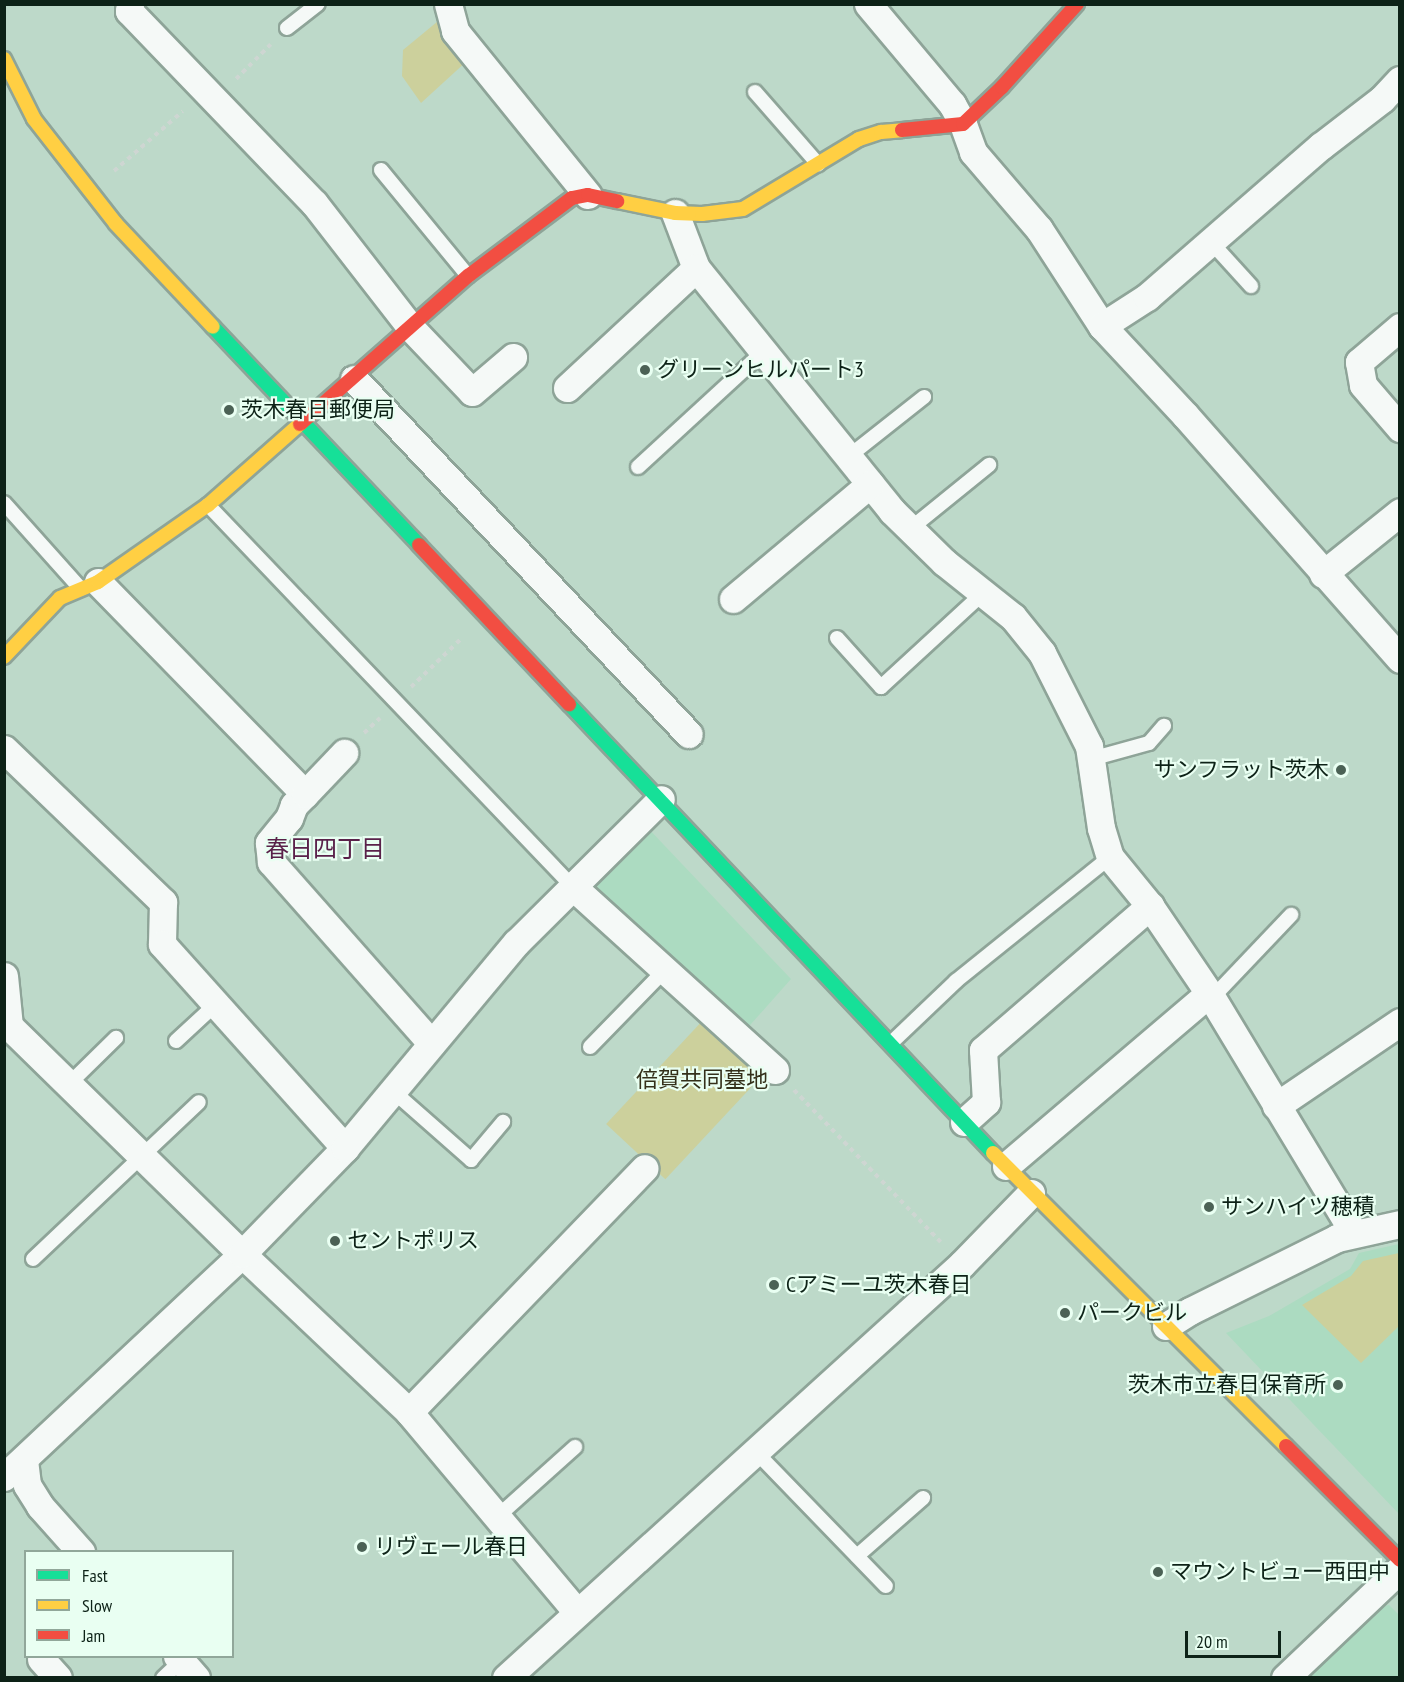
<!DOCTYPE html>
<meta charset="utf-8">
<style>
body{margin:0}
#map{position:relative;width:1404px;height:1682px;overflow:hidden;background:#bdd9c9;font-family:"PT Sans Narrow","Noto Sans JP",sans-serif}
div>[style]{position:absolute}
.built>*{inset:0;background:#acdbc1}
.green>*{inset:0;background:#ccd09c;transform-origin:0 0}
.path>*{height:4px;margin-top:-2px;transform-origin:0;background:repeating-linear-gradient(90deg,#ced6d2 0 4.5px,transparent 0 9px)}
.roads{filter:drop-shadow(2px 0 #8ea498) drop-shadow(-2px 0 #8ea498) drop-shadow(0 2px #8ea498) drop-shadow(0 -2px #8ea498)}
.lane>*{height:14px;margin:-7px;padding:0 7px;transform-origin:7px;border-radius:7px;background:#f5f9f7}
.street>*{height:27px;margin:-13.5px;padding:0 13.5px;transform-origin:13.5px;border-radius:13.5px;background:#f5f9f7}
.fast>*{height:14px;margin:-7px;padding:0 7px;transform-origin:7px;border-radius:7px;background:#16e098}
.slow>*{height:14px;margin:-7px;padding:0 7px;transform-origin:7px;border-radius:7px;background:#ffcf43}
.jam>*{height:14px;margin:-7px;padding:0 7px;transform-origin:7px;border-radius:7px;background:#f24e42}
.dots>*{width:16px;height:16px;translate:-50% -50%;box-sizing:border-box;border:3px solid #e9fff2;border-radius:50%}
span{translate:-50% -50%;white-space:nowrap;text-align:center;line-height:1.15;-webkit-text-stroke:4.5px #e9fff2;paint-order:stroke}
.poi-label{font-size:22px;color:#0d2217}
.left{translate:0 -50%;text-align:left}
.right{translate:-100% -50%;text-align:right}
.park-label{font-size:22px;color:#34301a}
.neighbourhood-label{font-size:24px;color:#5a214a}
.frame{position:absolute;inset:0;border:6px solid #0d2217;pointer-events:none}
.legend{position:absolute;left:24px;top:1550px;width:210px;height:108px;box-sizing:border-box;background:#e9fff2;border:2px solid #91a79a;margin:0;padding:8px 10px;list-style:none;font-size:18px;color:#0d2217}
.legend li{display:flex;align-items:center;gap:12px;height:30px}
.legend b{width:30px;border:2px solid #91a79a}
.scale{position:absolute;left:1185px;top:1631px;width:96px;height:27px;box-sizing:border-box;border:3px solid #0d2217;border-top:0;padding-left:8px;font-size:18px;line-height:21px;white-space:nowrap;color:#0d2217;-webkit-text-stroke:4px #e9fff2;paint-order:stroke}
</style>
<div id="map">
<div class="built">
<div style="clip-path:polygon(646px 826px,791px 979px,743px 1033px,594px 893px,594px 882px)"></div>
<div style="clip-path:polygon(1399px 1244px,1399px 1514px,1226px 1333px,1269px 1316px,1350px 1269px,1359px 1253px)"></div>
<div style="clip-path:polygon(1389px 1605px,1399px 1615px,1399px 1677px,1301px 1678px,1373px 1608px)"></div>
</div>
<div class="green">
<div style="clip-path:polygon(443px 17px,467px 61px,421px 103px,402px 76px,403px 50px)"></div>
<div style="left:705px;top:1018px;width:81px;height:145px;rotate:43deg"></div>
<div style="clip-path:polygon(1399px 1253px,1399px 1326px,1361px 1363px,1302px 1305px,1351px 1276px,1363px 1261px)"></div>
</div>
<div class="path">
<div style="left:236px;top:79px;width:49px;rotate:-45deg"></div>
<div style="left:114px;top:171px;width:91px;rotate:-41deg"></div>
<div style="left:411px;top:687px;width:71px;rotate:-43.9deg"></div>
<div style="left:364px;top:733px;width:22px;rotate:-43deg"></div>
<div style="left:794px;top:1090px;width:211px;rotate:46deg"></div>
</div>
<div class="roads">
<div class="lane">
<div style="left:287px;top:28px;width:39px;rotate:-38deg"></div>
<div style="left:755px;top:92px;width:96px;rotate:48.8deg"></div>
<div style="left:381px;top:170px;width:137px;rotate:50.6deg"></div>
<div style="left:1210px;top:241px;width:61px;rotate:47.7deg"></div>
<div style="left:848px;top:457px;width:97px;rotate:-38.3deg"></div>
<div style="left:638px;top:467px;width:171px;rotate:-42.6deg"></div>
<div style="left:4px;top:503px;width:115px;rotate:48.2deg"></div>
<div style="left:208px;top:505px;width:527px;rotate:46.31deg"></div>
<div style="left:910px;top:529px;width:102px;rotate:-39deg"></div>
<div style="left:837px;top:638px;width:66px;rotate:48.1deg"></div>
<div style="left:881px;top:687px;width:137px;rotate:-42.6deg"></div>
<div style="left:1091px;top:759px;width:60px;rotate:-15.4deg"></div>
<div style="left:1149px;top:743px;width:23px;rotate:-49deg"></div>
<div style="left:1212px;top:998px;width:115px;rotate:-46.4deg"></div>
<div style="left:176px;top:1041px;width:54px;rotate:-42.8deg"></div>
<div style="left:891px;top:1043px;width:90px;rotate:-43.6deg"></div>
<div style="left:956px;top:981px;width:198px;rotate:-38.8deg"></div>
<div style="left:590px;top:1047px;width:107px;rotate:-45.8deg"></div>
<div style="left:69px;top:1084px;width:66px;rotate:-44.4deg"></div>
<div style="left:394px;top:1092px;width:103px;rotate:41.4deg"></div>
<div style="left:471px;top:1160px;width:50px;rotate:-49.9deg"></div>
<div style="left:33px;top:1259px;width:228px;rotate:-43.4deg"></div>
<div style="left:755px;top:1451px;width:188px;rotate:45.9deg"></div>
<div style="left:497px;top:1517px;width:105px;rotate:-41.9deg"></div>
<div style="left:857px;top:1556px;width:88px;rotate:-41.3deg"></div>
<div style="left:163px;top:1678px;width:25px;rotate:-43deg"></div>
</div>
<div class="street">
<div style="left:130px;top:4px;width:7px;rotate:98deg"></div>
<div style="left:129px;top:11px;width:267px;rotate:46.1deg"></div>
<div style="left:314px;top:203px;width:158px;rotate:52.2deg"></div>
<div style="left:411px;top:328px;width:88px;rotate:46.4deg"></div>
<div style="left:472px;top:392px;width:54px;rotate:-40.5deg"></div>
<div style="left:448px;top:4px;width:28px;rotate:75deg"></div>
<div style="left:455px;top:31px;width:211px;rotate:51deg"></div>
<div style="left:868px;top:4px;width:131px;rotate:50deg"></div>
<div style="left:952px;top:104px;width:23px;rotate:61deg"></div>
<div style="left:963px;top:124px;width:30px;rotate:70deg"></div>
<div style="left:973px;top:152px;width:101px;rotate:49.4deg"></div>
<div style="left:1039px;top:229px;width:116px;rotate:57deg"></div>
<div style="left:1102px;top:326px;width:122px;rotate:47deg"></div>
<div style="left:1185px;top:415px;width:325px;rotate:48.6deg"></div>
<div style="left:675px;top:213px;width:59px;rotate:69.1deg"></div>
<div style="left:696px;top:268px;width:312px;rotate:51.1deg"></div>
<div style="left:892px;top:511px;width:73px;rotate:44.4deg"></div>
<div style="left:944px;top:562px;width:88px;rotate:38.6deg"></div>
<div style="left:1013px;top:617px;width:46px;rotate:51.1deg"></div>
<div style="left:1042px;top:653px;width:104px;rotate:63.2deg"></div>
<div style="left:1089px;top:746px;width:83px;rotate:81.7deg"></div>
<div style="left:1101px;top:828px;width:30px;rotate:73deg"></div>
<div style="left:1110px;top:857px;width:63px;rotate:50.8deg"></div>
<div style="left:1150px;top:906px;width:105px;rotate:55.9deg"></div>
<div style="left:1209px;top:993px;width:279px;rotate:58.9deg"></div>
<div style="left:1102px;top:326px;width:54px;rotate:-32.8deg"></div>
<div style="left:1147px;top:297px;width:230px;rotate:-41deg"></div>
<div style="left:1321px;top:146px;width:77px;rotate:-37.6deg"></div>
<div style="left:1382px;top:99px;width:26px;rotate:-47deg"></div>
<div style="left:1400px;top:327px;width:54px;rotate:139.5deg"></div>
<div style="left:1359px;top:362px;width:23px;rotate:80deg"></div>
<div style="left:1363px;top:385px;width:57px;rotate:49.3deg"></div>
<div style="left:354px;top:379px;width:488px;rotate:46.7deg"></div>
<div style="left:567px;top:388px;width:176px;rotate:-42.9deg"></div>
<div style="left:1323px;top:574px;width:99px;rotate:-38.8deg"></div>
<div style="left:98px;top:582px;width:296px;rotate:45.7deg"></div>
<div style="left:305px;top:794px;width:16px;rotate:135deg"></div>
<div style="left:294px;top:805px;width:14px;rotate:111deg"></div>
<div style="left:289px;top:818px;width:32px;rotate:129deg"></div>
<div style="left:269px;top:843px;width:19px;rotate:84deg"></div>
<div style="left:271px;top:862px;width:242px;rotate:48.5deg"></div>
<div style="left:733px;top:599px;width:179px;rotate:-40deg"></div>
<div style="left:4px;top:749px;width:221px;rotate:43.9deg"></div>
<div style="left:163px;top:902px;width:42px;rotate:91.4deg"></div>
<div style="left:162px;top:944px;width:274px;rotate:48.1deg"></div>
<div style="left:305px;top:794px;width:57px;rotate:-46.4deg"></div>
<div style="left:572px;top:886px;width:274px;rotate:42.2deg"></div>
<div style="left:4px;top:976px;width:50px;rotate:84.3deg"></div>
<div style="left:9px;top:1026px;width:326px;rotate:44.4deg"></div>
<div style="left:242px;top:1254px;width:230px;rotate:43.4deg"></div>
<div style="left:409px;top:1412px;width:261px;rotate:50deg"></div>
<div style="left:1276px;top:1106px;width:150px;rotate:-34.1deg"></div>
<div style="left:964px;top:1122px;width:30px;rotate:-42deg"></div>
<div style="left:986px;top:1102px;width:52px;rotate:-93.3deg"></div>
<div style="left:983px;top:1050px;width:221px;rotate:-40.8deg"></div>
<div style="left:1006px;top:1166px;width:267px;rotate:-40.4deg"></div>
<div style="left:1166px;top:1326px;width:28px;rotate:-32deg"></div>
<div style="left:1190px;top:1311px;width:164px;rotate:-26.4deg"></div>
<div style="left:1337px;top:1238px;width:65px;rotate:-12.5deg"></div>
<div style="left:409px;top:1412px;width:339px;rotate:-46deg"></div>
<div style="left:24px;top:1460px;width:25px;rotate:83deg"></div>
<div style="left:27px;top:1485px;width:25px;rotate:58deg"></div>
<div style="left:40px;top:1506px;width:62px;rotate:48.3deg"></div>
<div style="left:4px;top:1477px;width:326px;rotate:-43.1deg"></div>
<div style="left:242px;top:1254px;width:148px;rotate:-45.8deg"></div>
<div style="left:345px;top:1148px;width:267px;rotate:-50.2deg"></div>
<div style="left:516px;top:943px;width:204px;rotate:-44.8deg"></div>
<div style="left:177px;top:1656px;width:29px;rotate:49deg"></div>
<div style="left:41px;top:1659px;width:25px;rotate:48deg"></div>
<div style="left:506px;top:1678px;width:616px;rotate:-42.24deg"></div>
<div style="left:962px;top:1264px;width:99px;rotate:-45.8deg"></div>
<div style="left:1285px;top:1678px;width:158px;rotate:-43.5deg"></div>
</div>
<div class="fast">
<div style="left:213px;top:327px;width:300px;rotate:46.6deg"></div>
<div style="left:569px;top:704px;width:618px;rotate:46.64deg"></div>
</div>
<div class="slow">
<div style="left:4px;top:59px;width:67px;rotate:63.4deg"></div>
<div style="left:34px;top:119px;width:133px;rotate:52deg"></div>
<div style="left:116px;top:224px;width:141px;rotate:46.7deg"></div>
<div style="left:617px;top:201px;width:59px;rotate:11.7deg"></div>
<div style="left:675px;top:213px;width:27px;rotate:2deg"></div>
<div style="left:702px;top:214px;width:41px;rotate:-7deg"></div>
<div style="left:743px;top:209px;width:135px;rotate:-31.1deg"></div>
<div style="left:859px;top:139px;width:23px;rotate:-18deg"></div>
<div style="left:881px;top:132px;width:21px;rotate:-5deg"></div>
<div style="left:4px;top:657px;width:81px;rotate:-46.5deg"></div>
<div style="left:60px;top:598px;width:41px;rotate:-22.8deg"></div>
<div style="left:98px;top:582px;width:134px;rotate:-35deg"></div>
<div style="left:208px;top:505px;width:123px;rotate:-41.4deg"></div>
<div style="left:993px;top:1153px;width:414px;rotate:45deg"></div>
</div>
<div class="jam">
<div style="left:902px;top:130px;width:61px;rotate:-5.6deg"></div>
<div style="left:963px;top:124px;width:54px;rotate:-43.5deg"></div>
<div style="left:1002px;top:87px;width:112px;rotate:-47.9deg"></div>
<div style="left:300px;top:424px;width:224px;rotate:-41.4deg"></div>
<div style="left:468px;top:276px;width:130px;rotate:-36.9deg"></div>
<div style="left:572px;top:198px;width:16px;rotate:-11deg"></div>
<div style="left:588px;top:195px;width:30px;rotate:12deg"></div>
<div style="left:419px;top:545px;width:219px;rotate:46.7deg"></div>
<div style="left:1286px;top:1446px;width:161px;rotate:45deg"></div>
</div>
</div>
<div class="dots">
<div style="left:645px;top:370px;background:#4b6255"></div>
<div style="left:229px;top:410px;background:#4b6255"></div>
<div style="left:1341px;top:770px;background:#4b6255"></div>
<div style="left:1209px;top:1207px;background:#4b6255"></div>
<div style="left:335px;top:1241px;background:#4b6255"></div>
<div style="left:774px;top:1285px;background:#4b6255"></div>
<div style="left:1065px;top:1313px;background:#4b6255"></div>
<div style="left:1338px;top:1385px;background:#4b6255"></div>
<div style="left:362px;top:1547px;background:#4b6255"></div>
<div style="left:1158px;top:1572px;background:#4b6255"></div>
</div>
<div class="poi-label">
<span class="left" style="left:657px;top:370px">グリーンヒルパート3</span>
<span class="left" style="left:241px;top:410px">茨木春日郵便局</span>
<span class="right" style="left:1329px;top:770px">サンフラット茨木</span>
<span class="left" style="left:1221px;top:1207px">サンハイツ穂積</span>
<span class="left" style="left:347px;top:1241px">セントポリス</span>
<span class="left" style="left:786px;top:1285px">Cアミーユ茨木春日</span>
<span class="left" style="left:1077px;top:1313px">パークビル</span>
<span class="right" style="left:1326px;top:1385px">茨木市立春日保育所</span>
<span class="left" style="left:374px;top:1547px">リヴェール春日</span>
<span class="left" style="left:1170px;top:1572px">マウントビュー西田中</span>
</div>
<div class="park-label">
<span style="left:702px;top:1080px">倍賀共同墓地</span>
</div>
<div class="neighbourhood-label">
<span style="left:325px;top:849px">春日四丁目</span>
</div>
<div class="frame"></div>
<ul class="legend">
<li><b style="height:8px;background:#16e098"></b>Fast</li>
<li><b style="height:8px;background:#ffcf43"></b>Slow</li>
<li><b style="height:8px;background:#f24e42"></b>Jam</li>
</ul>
<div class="scale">20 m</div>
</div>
